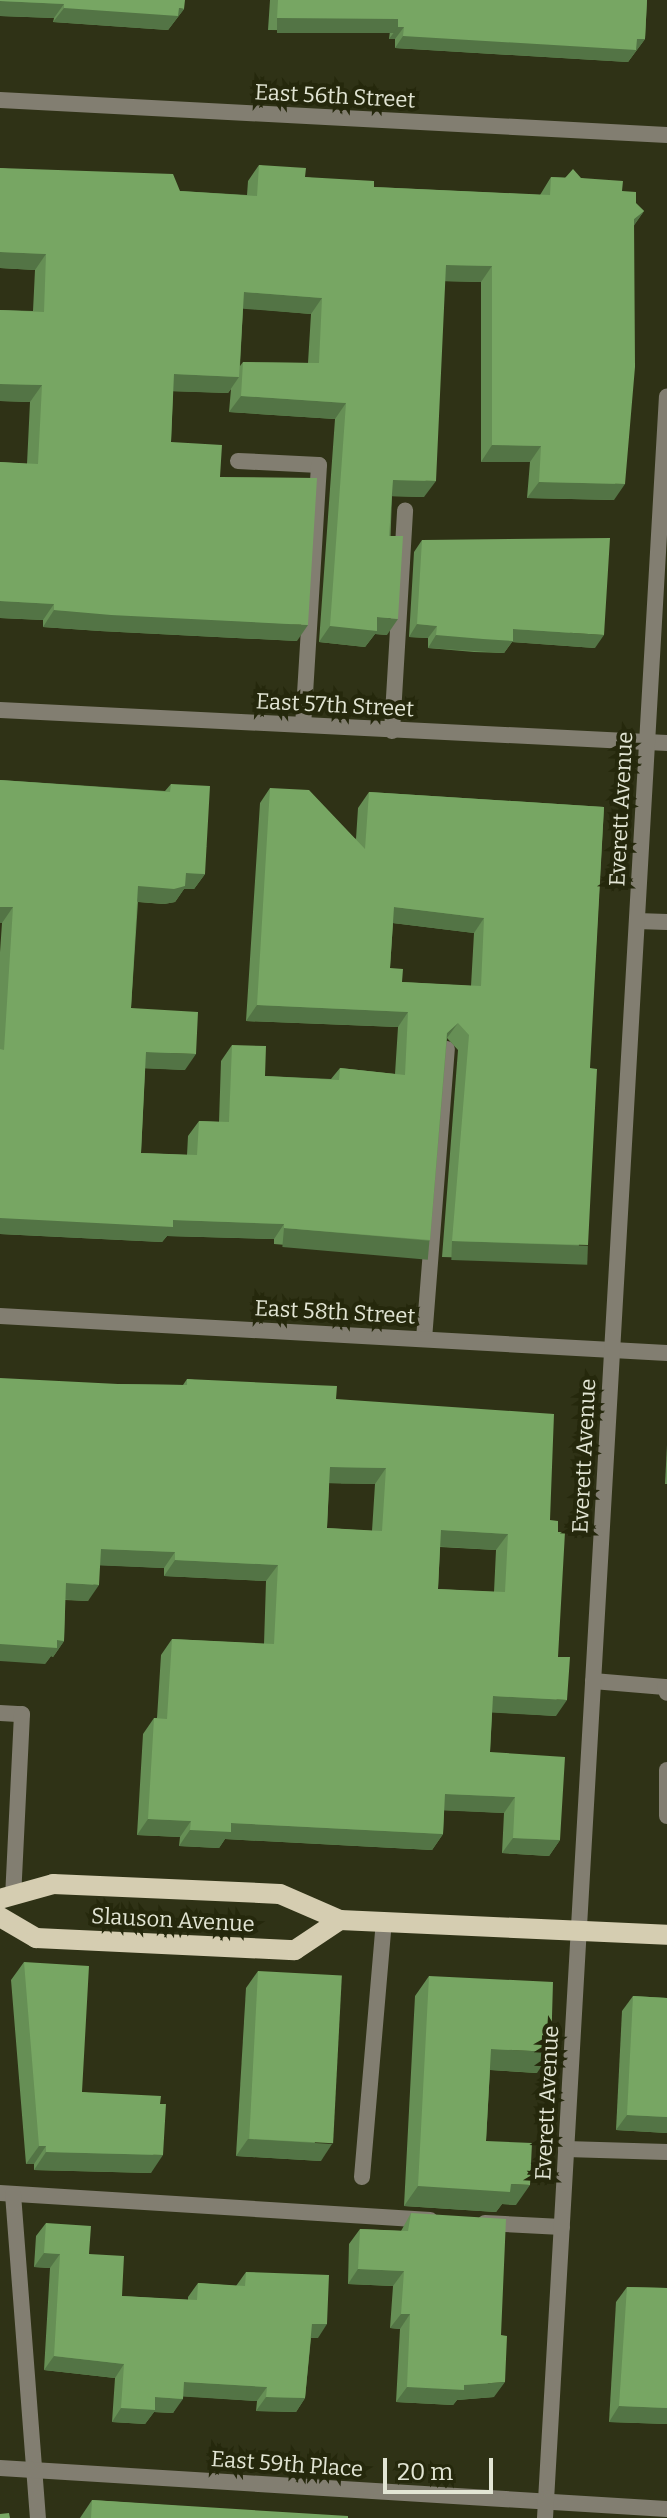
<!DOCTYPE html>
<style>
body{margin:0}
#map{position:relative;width:667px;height:2518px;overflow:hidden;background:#2f3216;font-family:Bitter,serif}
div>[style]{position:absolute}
.service>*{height:16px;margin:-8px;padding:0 8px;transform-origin:8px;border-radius:8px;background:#827e71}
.minor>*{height:16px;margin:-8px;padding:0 8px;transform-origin:8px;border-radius:8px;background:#827e71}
.primary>*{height:20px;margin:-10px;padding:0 10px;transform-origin:10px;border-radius:10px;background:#d5cdb1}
.wall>*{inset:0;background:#668f55}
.shaded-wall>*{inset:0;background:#537445;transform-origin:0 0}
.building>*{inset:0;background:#77a663;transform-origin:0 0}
span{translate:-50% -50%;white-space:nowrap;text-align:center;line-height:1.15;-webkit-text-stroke:8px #25280c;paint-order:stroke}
.street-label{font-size:22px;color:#e2e5d4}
.scale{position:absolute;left:383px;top:2458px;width:110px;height:36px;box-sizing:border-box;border:4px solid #e2e5d4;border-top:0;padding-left:10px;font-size:24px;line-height:28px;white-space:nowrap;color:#e2e5d4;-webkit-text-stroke:6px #25280c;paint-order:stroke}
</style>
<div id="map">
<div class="service">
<div style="left:238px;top:461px;width:81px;rotate:2.8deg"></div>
<div style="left:319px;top:465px;width:260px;rotate:93.5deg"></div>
<div style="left:392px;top:731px;width:221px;rotate:-86.6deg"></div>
<div style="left:637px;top:921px;width:30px;rotate:2deg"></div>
<div style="left:424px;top:1339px;width:291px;rotate:-85.5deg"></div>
<div style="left:593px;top:1681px;width:72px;rotate:4.8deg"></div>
<div style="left:665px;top:1687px;width:6px;rotate:72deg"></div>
<div style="left:0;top:1713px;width:22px;rotate:3deg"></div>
<div style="left:22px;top:1714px;width:182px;rotate:92.8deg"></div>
<div style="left:667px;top:1770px;width:46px;rotate:90deg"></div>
<div style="left:566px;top:2149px;width:101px;rotate:1.7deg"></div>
<div style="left:362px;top:2177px;width:256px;rotate:-85.1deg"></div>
<div style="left:0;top:2193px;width:431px;rotate:3.6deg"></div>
<div style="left:13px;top:2194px;width:325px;rotate:85.6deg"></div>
<div style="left:485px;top:2223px;width:77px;rotate:3deg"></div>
</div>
<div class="minor">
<div style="left:0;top:100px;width:668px;rotate:3deg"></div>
<div style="left:0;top:710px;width:668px;rotate:2.83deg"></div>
<div style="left:0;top:1316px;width:668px;rotate:3.18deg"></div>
<div style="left:0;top:2468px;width:668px;rotate:3.52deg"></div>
<div style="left:545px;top:2518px;width:2125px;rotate:-86.71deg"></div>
</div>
<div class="primary">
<div style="left:0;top:1899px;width:55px;rotate:-15.8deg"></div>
<div style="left:53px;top:1884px;width:227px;rotate:2.5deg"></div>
<div style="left:280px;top:1894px;width:65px;rotate:23.4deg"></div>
<div style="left:340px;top:1920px;width:327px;rotate:2.6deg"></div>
<div style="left:0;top:1917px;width:42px;rotate:30.3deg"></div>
<div style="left:36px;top:1938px;width:259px;rotate:2.7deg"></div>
<div style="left:295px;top:1950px;width:54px;rotate:-33.7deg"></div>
</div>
<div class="wall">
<div style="clip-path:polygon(0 0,184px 9px,168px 30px,53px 22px,54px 18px,0 16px)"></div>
<div style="clip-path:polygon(270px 0,647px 0,645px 39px,628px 62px,395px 48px,395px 39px,389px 39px,390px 31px,268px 30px)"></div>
<div style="clip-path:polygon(evenodd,259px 165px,305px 177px,374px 187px,540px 195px,551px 177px,581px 178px,622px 191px,644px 211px,634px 225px,614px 500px,527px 498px,530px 462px,481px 462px,481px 282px,445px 281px,424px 497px,392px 496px,387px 635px,375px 634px,365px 647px,319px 642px,335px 419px,229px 412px,231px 389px,228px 393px,173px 391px,171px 442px,220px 477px,297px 641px,100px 631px,43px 627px,43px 620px,0 618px,0 462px,27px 464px,30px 402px,0 401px,0 310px,33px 311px,35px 270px,0 268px,0 168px,180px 191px,247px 195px,248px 181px,259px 165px,243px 308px,311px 314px,308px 363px,243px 362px,240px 366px,243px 308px)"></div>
<div style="clip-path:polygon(422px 540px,595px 648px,512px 642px,504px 653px,474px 652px,428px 648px,428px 638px,409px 637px,414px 552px)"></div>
<div style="clip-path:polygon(evenodd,0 780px,165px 791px,171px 784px,205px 874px,194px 889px,184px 889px,175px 902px,164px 904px,138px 902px,131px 1008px,185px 1070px,145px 1068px,141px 1153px,187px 1155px,188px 1136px,199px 1121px,219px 1122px,221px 1061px,232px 1045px,265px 1076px,331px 1079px,340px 1068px,395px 1074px,398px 1027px,246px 1021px,260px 803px,270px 788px,356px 839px,358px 808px,369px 792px,604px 807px,578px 1261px,442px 1257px,458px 1050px,447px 1038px,430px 1240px,420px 1256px,274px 1244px,274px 1239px,167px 1236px,162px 1242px,0 1234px,0 952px,2px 923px,0 923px,0 780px,393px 923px,474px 933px,471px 986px,402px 982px,390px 968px,393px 923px)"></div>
<div style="clip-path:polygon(evenodd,187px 1379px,336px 1399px,550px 1520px,558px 1657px,556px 1716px,492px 1712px,490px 1752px,560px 1840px,549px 1856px,502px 1853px,504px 1813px,444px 1810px,443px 1834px,432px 1850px,225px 1839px,219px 1848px,179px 1846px,180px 1837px,137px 1835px,143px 1734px,154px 1718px,157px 1718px,161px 1655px,172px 1639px,264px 1644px,266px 1581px,164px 1576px,164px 1568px,100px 1565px,88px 1601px,65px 1600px,64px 1641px,53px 1657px,51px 1656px,45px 1664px,118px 1384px,183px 1385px,187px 1379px,329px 1483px,375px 1484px,372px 1531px,327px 1528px,329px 1483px,187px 1379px,440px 1547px,496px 1550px,494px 1592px,438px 1589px,440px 1547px)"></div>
<div style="clip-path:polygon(667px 1445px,667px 1484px,665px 1484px)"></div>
<div style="clip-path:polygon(24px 1962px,82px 2092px,160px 2104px,151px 2173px,34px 2170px,34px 2164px,26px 2164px,11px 1980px)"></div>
<div style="clip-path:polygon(258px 1971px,321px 2161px,236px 2156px,246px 1988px)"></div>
<div style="clip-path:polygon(429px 1976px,537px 2073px,490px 2070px,486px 2141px,516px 2205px,502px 2204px,496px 2212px,404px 2206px,415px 1996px)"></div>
<div style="clip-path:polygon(633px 1996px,667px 1998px,667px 2133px,616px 2130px,622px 2011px)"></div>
<div style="clip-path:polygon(411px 2213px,494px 2397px,457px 2400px,453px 2405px,396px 2402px,400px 2329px,390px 2328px,393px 2286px,348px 2284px,349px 2244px,360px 2229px,401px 2231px)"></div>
<div style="clip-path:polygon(46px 2223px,89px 2254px,122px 2296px,188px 2300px,188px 2297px,198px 2283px,236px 2286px,246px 2272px,318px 2338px,311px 2338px,305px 2398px,296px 2412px,256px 2411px,257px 2401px,183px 2396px,173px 2413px,154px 2412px,145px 2424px,112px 2422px,115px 2378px,44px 2370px,50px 2268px,34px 2267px,36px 2236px)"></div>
<div style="clip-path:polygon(627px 2287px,667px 2288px,667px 2424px,609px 2422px,616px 2302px)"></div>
<div style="clip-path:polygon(92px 2500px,348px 2518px,80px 2518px)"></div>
</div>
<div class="shaded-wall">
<div style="clip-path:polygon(0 1px,64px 4px,54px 18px,0 16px)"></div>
<div style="clip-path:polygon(64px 8px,179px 8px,184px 9px,168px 30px,53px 22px)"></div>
<div style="left:277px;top:18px;width:121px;height:15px"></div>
<div style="clip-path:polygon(398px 27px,404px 27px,395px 39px,389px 39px)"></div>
<div style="clip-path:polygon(403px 36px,637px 39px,645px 39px,628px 62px,395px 48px)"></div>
<div style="clip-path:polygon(644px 211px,633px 227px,634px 219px)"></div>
<div style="clip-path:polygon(0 252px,46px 254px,35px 270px,0 268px)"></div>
<div style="clip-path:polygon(446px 265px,492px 266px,481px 282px,435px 281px)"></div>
<div style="clip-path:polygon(244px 292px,322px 298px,311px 314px,233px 308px)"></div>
<div style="clip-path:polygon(174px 374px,239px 377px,228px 393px,163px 391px)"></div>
<div style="clip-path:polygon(0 384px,42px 385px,30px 402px,0 401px)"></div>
<div style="clip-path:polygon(241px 396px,346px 403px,335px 419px,229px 412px)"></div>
<div style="clip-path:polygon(492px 445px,541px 446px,530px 462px,481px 462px)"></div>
<div style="clip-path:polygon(393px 480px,436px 481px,424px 497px,381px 496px)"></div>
<div style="clip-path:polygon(539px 482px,625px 484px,614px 500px,527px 498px)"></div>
<div style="clip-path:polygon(0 601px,54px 604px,43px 620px,0 618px)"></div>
<div style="clip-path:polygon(54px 610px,308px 625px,297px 641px,100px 631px,43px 627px)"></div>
<div style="clip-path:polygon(377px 617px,398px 619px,387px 635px,375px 634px,365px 647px,319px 642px,330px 626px)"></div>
<div style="clip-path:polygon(417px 624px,437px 626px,428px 638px,409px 637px)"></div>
<div style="clip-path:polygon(513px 629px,604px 635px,595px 648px,512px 642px,504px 653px,428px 648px,436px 635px)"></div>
<div style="clip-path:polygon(186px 873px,205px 874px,194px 889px,184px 889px,175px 902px,164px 904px,128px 901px,138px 886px)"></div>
<div style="clip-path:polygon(0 907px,13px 907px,2px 923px,0 923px)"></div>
<div style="clip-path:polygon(394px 907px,484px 918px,474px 933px,384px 922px)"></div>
<div style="clip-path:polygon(257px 1005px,408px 1012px,398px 1027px,246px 1021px)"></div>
<div style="clip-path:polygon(458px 1023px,447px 1038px,436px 1048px,447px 1033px)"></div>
<div style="clip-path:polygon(146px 1052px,196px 1054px,185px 1070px,135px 1068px)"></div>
<div style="clip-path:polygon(0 1218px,173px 1220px,284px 1224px,274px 1239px,167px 1236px,162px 1242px,0 1234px)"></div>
<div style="left:284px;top:1228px;width:146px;height:19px;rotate:5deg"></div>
<div style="left:452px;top:1241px;width:136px;height:19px;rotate:2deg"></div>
<div style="clip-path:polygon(330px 1467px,386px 1468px,375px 1484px,319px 1483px)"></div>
<div style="clip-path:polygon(441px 1530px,508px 1534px,496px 1550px,430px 1546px)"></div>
<div style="clip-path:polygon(101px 1549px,175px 1552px,164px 1568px,90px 1565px)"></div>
<div style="clip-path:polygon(175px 1560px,278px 1565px,266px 1581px,164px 1576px)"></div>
<div style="clip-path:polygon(66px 1583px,99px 1585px,88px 1601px,55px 1599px)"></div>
<div style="clip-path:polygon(57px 1640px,64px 1641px,53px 1657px,51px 1656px,45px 1664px,0 1661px,0 1644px)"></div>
<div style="clip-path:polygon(493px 1696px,567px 1700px,556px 1716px,482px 1712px)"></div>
<div style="clip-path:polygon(445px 1794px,515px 1797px,504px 1813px,434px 1810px)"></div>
<div style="clip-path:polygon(148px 1819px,191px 1821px,180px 1837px,137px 1835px)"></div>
<div style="clip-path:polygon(231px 1823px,443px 1834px,432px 1850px,225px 1839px,219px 1848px,179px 1846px,190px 1830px)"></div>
<div style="clip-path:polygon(513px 1838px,560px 1840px,549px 1856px,502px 1853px)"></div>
<div style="clip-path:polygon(491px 2049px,551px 2052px,537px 2073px,477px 2069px)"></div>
<div style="clip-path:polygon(627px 2115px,667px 2117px,667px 2133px,616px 2130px)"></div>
<div style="clip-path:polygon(248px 2139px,332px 2144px,321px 2161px,236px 2156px)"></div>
<div style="clip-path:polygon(39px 2146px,46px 2146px,34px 2164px,26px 2164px)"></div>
<div style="clip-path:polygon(46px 2152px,163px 2155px,151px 2173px,34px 2170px)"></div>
<div style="clip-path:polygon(511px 2184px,530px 2185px,516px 2205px,502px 2204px,496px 2212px,404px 2206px,418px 2186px)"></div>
<div style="clip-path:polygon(44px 2253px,60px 2254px,50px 2268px,34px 2267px)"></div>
<div style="clip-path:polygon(358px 2269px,404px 2271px,393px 2286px,348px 2284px)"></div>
<div style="clip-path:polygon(401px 2314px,410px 2314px,400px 2329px,390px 2328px)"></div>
<div style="clip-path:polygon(312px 2324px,327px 2324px,318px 2338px,302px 2338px)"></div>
<div style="clip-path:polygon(54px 2356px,124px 2364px,115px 2378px,44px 2370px)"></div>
<div style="clip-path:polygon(184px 2382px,267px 2387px,257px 2401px,174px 2396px)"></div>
<div style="clip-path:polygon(505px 2382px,494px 2397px,457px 2400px,453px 2405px,396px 2402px,407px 2387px,464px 2385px)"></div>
<div style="clip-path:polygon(155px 2397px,183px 2399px,173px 2413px,154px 2412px,145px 2424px,112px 2422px,121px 2408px)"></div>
<div style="clip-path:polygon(266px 2397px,305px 2398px,296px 2412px,256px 2411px)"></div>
<div style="clip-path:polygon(619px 2406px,667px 2408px,667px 2424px,609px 2422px)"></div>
</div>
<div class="building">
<div style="clip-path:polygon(0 0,185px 0,184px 9px,179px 8px,178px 16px,64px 8px,64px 4px,0 1px)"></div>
<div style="clip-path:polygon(278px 0,647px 0,645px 39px,637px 39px,636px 50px,403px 36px,404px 27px,398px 27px,398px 19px,277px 18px)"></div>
<div style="clip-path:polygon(259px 165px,306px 168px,305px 177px,374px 181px,374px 187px,550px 195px,551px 177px,565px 178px,573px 169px,581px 178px,623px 181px,622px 191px,636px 192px,636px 203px,644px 211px,634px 219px,635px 367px,625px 484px,539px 482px,541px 446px,492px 445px,492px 266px,446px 265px,436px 481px,393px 480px,389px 536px,403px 536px,398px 619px,377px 617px,377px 631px,330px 626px,346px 403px,241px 396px,243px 362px,319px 363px,322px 298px,244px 292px,239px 377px,174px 374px,171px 442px,222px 445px,220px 477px,317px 478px,308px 625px,111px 615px,54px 610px,54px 604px,0 601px,0 462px,38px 464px,42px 385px,0 384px,0 310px,44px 312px,46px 254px,0 252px,0 168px,173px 174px,180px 191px,257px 196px)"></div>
<div style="clip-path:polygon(610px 538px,604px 635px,513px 629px,513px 641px,483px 639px,436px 635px,437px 626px,417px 624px,422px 540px)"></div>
<div style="clip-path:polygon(evenodd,0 780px,170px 792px,171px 784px,210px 786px,205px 874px,186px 873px,185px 886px,174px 889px,138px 886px,131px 1008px,198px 1012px,196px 1054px,146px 1052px,141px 1153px,197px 1155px,199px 1121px,229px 1122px,232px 1045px,266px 1046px,265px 1076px,339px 1080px,340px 1068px,405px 1075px,408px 1012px,257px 1005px,270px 788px,309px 790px,365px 849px,369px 792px,604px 807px,590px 1068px,597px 1069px,588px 1245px,452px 1241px,469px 1035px,458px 1023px,447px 1033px,430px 1240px,284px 1228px,284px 1224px,173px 1220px,173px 1227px,0 1218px,0 1049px,4px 1050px,13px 907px,0 907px,0 780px,394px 907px,484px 918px,481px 986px,402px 982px,403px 969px,390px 968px,394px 907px)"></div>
<div style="clip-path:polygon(evenodd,0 1378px,118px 1384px,187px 1385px,187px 1379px,313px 1385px,337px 1386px,336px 1399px,554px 1414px,550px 1520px,558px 1521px,558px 1532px,565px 1532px,558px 1657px,570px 1657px,567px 1700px,493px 1696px,490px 1752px,565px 1757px,560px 1840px,513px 1838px,515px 1797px,445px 1794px,443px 1834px,231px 1823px,231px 1832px,190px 1830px,191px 1821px,148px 1819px,154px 1718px,167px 1719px,172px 1639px,274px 1644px,278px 1565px,175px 1560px,175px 1552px,101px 1549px,99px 1585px,66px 1583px,64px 1641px,57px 1640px,57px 1648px,0 1644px,0 1378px,330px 1467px,386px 1468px,382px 1531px,327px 1528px,330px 1467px,0 1378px,441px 1530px,508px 1534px,505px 1592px,438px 1589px,441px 1530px)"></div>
<div style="clip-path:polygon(24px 1962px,89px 1966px,82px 2092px,161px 2096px,160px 2104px,166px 2104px,163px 2155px,46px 2152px,46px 2146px,39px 2146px)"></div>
<div style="left:258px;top:1971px;width:84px;height:168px;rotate:3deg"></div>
<div style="clip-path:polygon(429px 1976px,553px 1982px,551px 2052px,491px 2049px,486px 2141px,532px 2143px,530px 2185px,511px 2184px,510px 2192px,418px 2186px)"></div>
<div style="clip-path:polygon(633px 1996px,667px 1998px,667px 2117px,627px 2115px)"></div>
<div style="clip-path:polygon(411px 2213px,506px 2219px,501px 2335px,507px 2336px,505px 2382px,464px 2385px,464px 2390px,407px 2387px,410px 2314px,401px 2314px,404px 2271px,358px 2269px,360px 2229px,408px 2231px)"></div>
<div style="clip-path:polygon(46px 2223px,91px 2226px,89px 2254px,124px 2256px,122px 2296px,197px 2300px,198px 2283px,245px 2286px,246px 2272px,329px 2275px,327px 2324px,312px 2324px,305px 2398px,266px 2397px,267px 2387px,184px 2382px,183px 2399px,155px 2397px,155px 2410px,121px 2408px,124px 2364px,54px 2356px,60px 2254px,44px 2253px)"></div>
<div style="clip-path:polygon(627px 2287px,667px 2288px,667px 2408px,619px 2406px)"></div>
<div style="clip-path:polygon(92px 2500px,348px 2516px,348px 2518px,91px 2518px)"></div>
<div style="clip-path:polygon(0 2511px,0 2514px,9px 2513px,10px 2518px,0 2518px)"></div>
</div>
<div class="street-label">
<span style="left:335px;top:96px;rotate:3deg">East 56th Street</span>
<span style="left:335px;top:705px;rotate:3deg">East 57th Street</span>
<span style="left:621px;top:809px;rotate:-87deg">Everett Avenue</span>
<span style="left:335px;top:1312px;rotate:3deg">East 58th Street</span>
<span style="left:584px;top:1456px;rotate:-87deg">Everett Avenue</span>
<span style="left:173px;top:1920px;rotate:3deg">Slauson Avenue</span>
<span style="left:547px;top:2103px;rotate:-87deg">Everett Avenue</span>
<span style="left:287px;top:2464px;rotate:4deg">East 59th Place</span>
</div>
<div class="scale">20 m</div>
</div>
